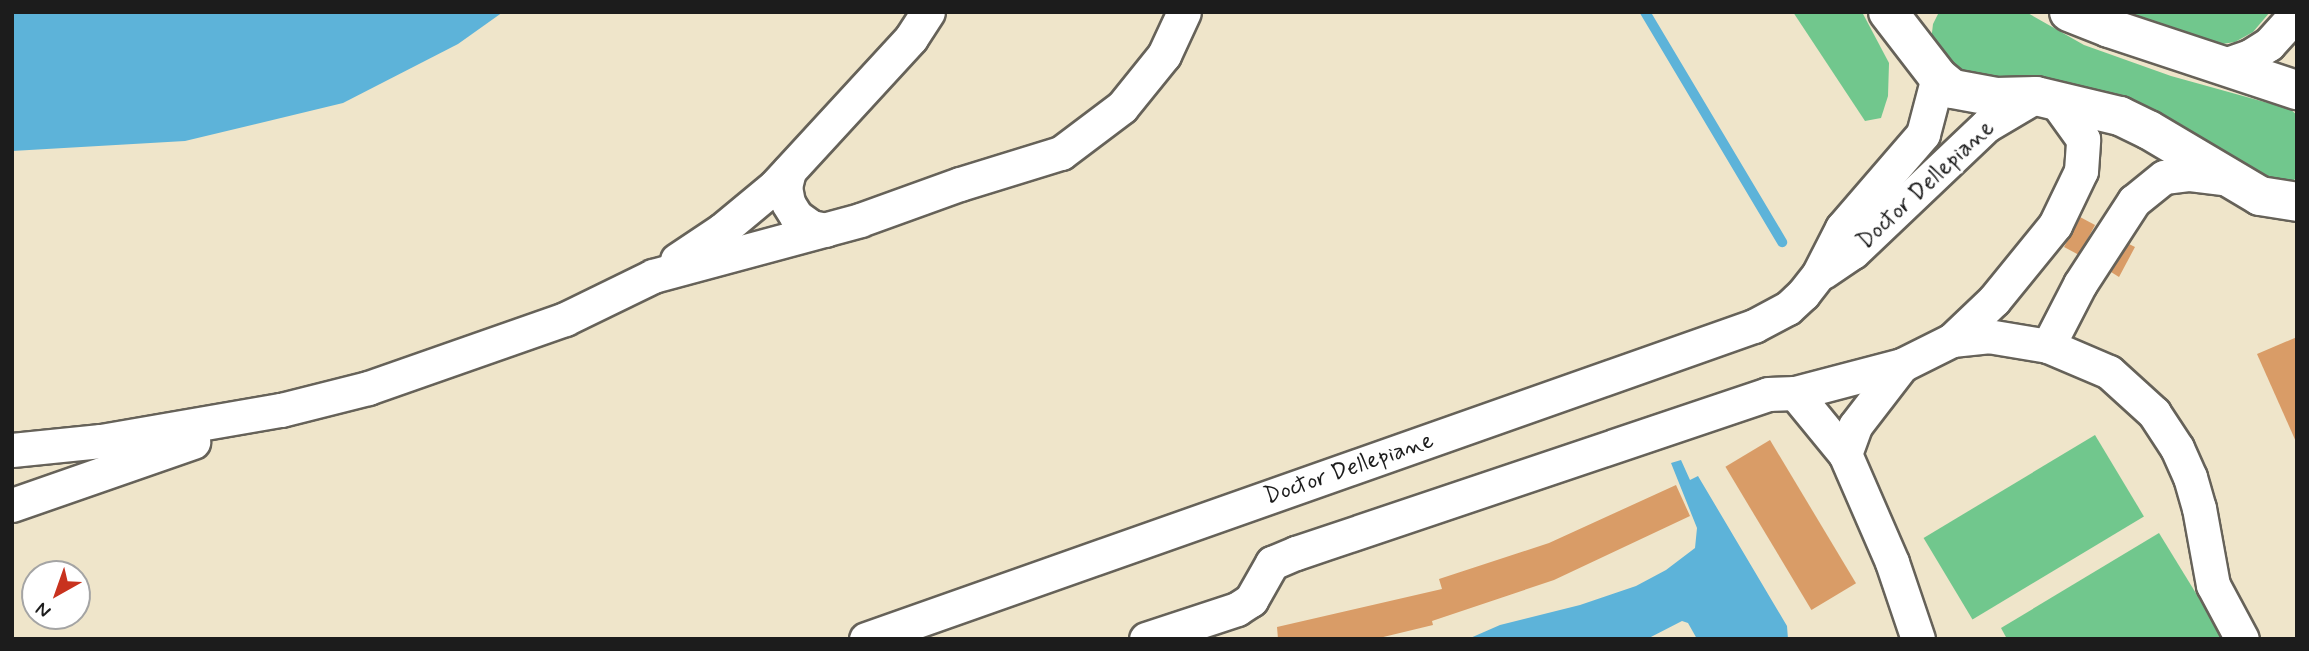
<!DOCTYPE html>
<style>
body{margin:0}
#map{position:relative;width:2309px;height:651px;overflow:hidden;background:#efe5ca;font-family:Mynerve,sans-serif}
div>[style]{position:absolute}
.green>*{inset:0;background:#71c78d;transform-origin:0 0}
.water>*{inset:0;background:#5db3d9}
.stream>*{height:10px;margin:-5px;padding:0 5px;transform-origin:5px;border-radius:5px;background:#5db3d9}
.building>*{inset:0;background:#d99c67;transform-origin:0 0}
.roads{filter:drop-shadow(2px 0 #666259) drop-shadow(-2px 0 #666259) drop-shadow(0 2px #666259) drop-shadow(0 -2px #666259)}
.street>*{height:33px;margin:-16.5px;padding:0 16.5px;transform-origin:16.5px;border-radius:16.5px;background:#fff}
.secondary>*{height:38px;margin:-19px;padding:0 19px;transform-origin:19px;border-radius:19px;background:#fff}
span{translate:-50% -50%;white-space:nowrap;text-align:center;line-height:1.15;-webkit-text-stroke:5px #fff;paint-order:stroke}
.street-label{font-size:24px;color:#1c1c1c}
.frame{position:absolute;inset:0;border:14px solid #1c1c1c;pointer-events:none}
.north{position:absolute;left:21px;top:560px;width:70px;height:70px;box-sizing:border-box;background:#fff;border:2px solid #a4a4a4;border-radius:50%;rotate:220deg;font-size:19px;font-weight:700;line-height:28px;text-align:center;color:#1c1c1c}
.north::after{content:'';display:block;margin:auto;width:24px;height:32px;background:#c8321e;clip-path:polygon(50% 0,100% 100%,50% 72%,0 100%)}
</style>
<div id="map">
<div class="green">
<div style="clip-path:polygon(1793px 12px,1862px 12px,1889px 63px,1888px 96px,1881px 118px,1865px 121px)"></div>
<div style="clip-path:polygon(1939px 12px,2026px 12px,2084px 45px,2171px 76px,2290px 109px,2297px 115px,2297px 177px,2289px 185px,2271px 191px,1957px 72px,1931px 41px,1933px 24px)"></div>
<div style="clip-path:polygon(2113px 12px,2270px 12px,2253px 32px,2235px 42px,2216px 45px)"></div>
<div style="left:2095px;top:435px;width:95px;height:200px;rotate:59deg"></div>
<div style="clip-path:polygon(2159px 533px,2224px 639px,2007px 639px,2001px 628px)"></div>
</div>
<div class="water">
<div style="clip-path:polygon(12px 12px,503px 12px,458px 44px,343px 103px,185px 141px,12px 151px)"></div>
<div style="clip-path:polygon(1681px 460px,1690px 480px,1698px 476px,1787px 626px,1788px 639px,1697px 639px,1688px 623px,1682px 621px,1647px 639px,1468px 639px,1500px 625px,1580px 605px,1636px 586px,1666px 570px,1695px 548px,1697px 528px,1671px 463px)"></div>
</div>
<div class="stream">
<div style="left:1645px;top:12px;width:268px;rotate:59.2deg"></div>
</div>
<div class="building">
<div style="left:2080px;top:217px;width:17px;height:34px;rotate:28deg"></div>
<div style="clip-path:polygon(2129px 244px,2135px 247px,2119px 277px,2111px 272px)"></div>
<div style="clip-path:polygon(2297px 337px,2297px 444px,2257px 354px)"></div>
<div style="left:1770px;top:440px;width:167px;height:52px;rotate:59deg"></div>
<div style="clip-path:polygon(1676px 485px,1690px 516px,1554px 580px,1432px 621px,1433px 625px,1375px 639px,1278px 639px,1277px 627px,1442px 589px,1439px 579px,1549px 543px)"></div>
</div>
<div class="roads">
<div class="street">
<div style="left:2224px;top:65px;width:28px;rotate:-19deg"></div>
<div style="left:2250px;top:56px;width:22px;rotate:-32deg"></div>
<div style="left:2269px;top:44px;width:42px;rotate:-47.9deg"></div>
<div style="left:789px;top:171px;width:16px;rotate:104deg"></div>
<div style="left:785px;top:187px;width:16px;rotate:79deg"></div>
<div style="left:788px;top:203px;width:15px;rotate:58deg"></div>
<div style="left:796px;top:216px;width:19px;rotate:36deg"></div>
<div style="left:811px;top:227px;width:15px;rotate:11deg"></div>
<div style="left:677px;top:260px;width:54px;rotate:-33.7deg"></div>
<div style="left:722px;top:230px;width:69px;rotate:-39.7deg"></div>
<div style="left:775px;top:186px;width:201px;rotate:-47.4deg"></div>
<div style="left:911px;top:38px;width:31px;rotate:-57deg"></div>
<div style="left:1823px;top:272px;width:36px;rotate:-34deg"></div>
<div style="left:1853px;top:252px;width:185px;rotate:-43.5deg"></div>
<div style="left:1987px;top:125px;width:57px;rotate:-30.6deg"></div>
<div style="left:1952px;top:340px;width:36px;rotate:-6deg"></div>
<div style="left:1988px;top:336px;width:61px;rotate:9.5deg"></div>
<div style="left:2048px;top:346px;width:66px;rotate:23.1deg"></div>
<div style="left:2109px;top:372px;width:61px;rotate:42.3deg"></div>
<div style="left:2154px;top:413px;width:42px;rotate:56.7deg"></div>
<div style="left:2177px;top:448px;width:32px;rotate:66deg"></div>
<div style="left:2190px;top:477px;width:32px;rotate:74deg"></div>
<div style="left:2199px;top:508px;width:78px;rotate:79.7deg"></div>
<div style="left:2213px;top:585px;width:61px;rotate:61.8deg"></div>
<div style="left:2048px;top:346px;width:70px;rotate:-62.7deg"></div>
<div style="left:2080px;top:284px;width:99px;rotate:-57deg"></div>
<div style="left:2134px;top:201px;width:38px;rotate:-39deg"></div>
<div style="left:2164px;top:177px;width:26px;rotate:-7deg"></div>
<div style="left:2190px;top:174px;width:35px;rotate:7deg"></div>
<div style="left:1795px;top:393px;width:111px;rotate:-14.7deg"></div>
<div style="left:12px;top:450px;width:89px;rotate:-5.8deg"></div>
<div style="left:101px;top:441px;width:183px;rotate:-9.8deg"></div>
<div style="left:281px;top:410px;width:90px;rotate:-14.2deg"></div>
<div style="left:368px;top:388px;width:209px;rotate:-19.3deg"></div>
<div style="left:565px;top:319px;width:98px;rotate:-26deg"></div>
<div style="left:653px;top:276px;width:214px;rotate:-15.1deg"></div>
<div style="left:860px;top:220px;width:106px;rotate:-19.8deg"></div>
<div style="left:960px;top:184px;width:106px;rotate:-17.1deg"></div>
<div style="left:1061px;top:153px;width:76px;rotate:-37deg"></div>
<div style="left:1122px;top:107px;width:67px;rotate:-51.1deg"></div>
<div style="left:1164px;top:55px;width:47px;rotate:-65.1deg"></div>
<div style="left:12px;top:505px;width:192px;rotate:-19.2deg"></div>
<div style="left:866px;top:639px;width:942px;rotate:-19.42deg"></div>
<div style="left:1754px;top:326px;width:38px;rotate:-28deg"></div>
<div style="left:1788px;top:308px;width:21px;rotate:-43deg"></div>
<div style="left:1803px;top:294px;width:24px;rotate:-52deg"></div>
<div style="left:1818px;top:275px;width:53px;rotate:-62.9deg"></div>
<div style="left:1842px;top:228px;width:124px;rotate:-49.2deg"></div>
<div style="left:1923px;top:134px;width:59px;rotate:-75.3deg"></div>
<div style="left:1146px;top:639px;width:96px;rotate:-18.2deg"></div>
<div style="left:1237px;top:609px;width:17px;rotate:-33deg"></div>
<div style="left:1251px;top:600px;width:43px;rotate:-60.4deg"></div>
<div style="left:1272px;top:563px;width:26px;rotate:-23deg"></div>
<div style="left:1296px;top:553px;width:498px;rotate:-18.6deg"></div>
<div style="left:1768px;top:394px;width:27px;rotate:-2deg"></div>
<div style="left:1795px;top:393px;width:79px;rotate:50.7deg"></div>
<div style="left:1918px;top:639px;width:81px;rotate:-108.7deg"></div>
<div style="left:1892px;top:562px;width:118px;rotate:-113.5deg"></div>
<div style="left:1845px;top:454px;width:30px;rotate:-70deg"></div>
<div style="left:1855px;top:426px;width:77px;rotate:-52.4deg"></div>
<div style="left:1902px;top:365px;width:56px;rotate:-26.6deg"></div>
<div style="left:1952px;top:340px;width:58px;rotate:-43.6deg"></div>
<div style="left:1994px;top:300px;width:97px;rotate:-50.9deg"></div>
<div style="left:2055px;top:225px;width:60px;rotate:-64.3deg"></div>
<div style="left:2081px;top:171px;width:32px;rotate:-86deg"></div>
<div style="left:2083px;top:139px;width:48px;rotate:-125.7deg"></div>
</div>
<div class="secondary">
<div style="left:1888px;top:12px;width:82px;rotate:52.4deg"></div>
<div style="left:1938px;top:77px;width:19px;rotate:39deg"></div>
<div style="left:1953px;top:89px;width:44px;rotate:10.5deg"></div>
<div style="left:1996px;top:97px;width:40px;rotate:-1.4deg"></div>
<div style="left:2036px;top:96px;width:86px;rotate:13.4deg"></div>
<div style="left:2120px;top:116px;width:32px;rotate:26deg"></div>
<div style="left:2149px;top:130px;width:129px;rotate:30.7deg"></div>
<div style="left:2260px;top:196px;width:37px;rotate:9deg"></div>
<div style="left:2069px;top:12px;width:43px;rotate:21.8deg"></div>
<div style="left:2109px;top:28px;width:198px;rotate:18.3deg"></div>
</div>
</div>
<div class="street-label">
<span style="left:1926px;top:185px;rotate:-43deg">Doctor Dellepiane</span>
<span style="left:1349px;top:469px;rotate:-19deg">Doctor Dellepiane</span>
</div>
<div class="frame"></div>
<div class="north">N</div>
</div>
